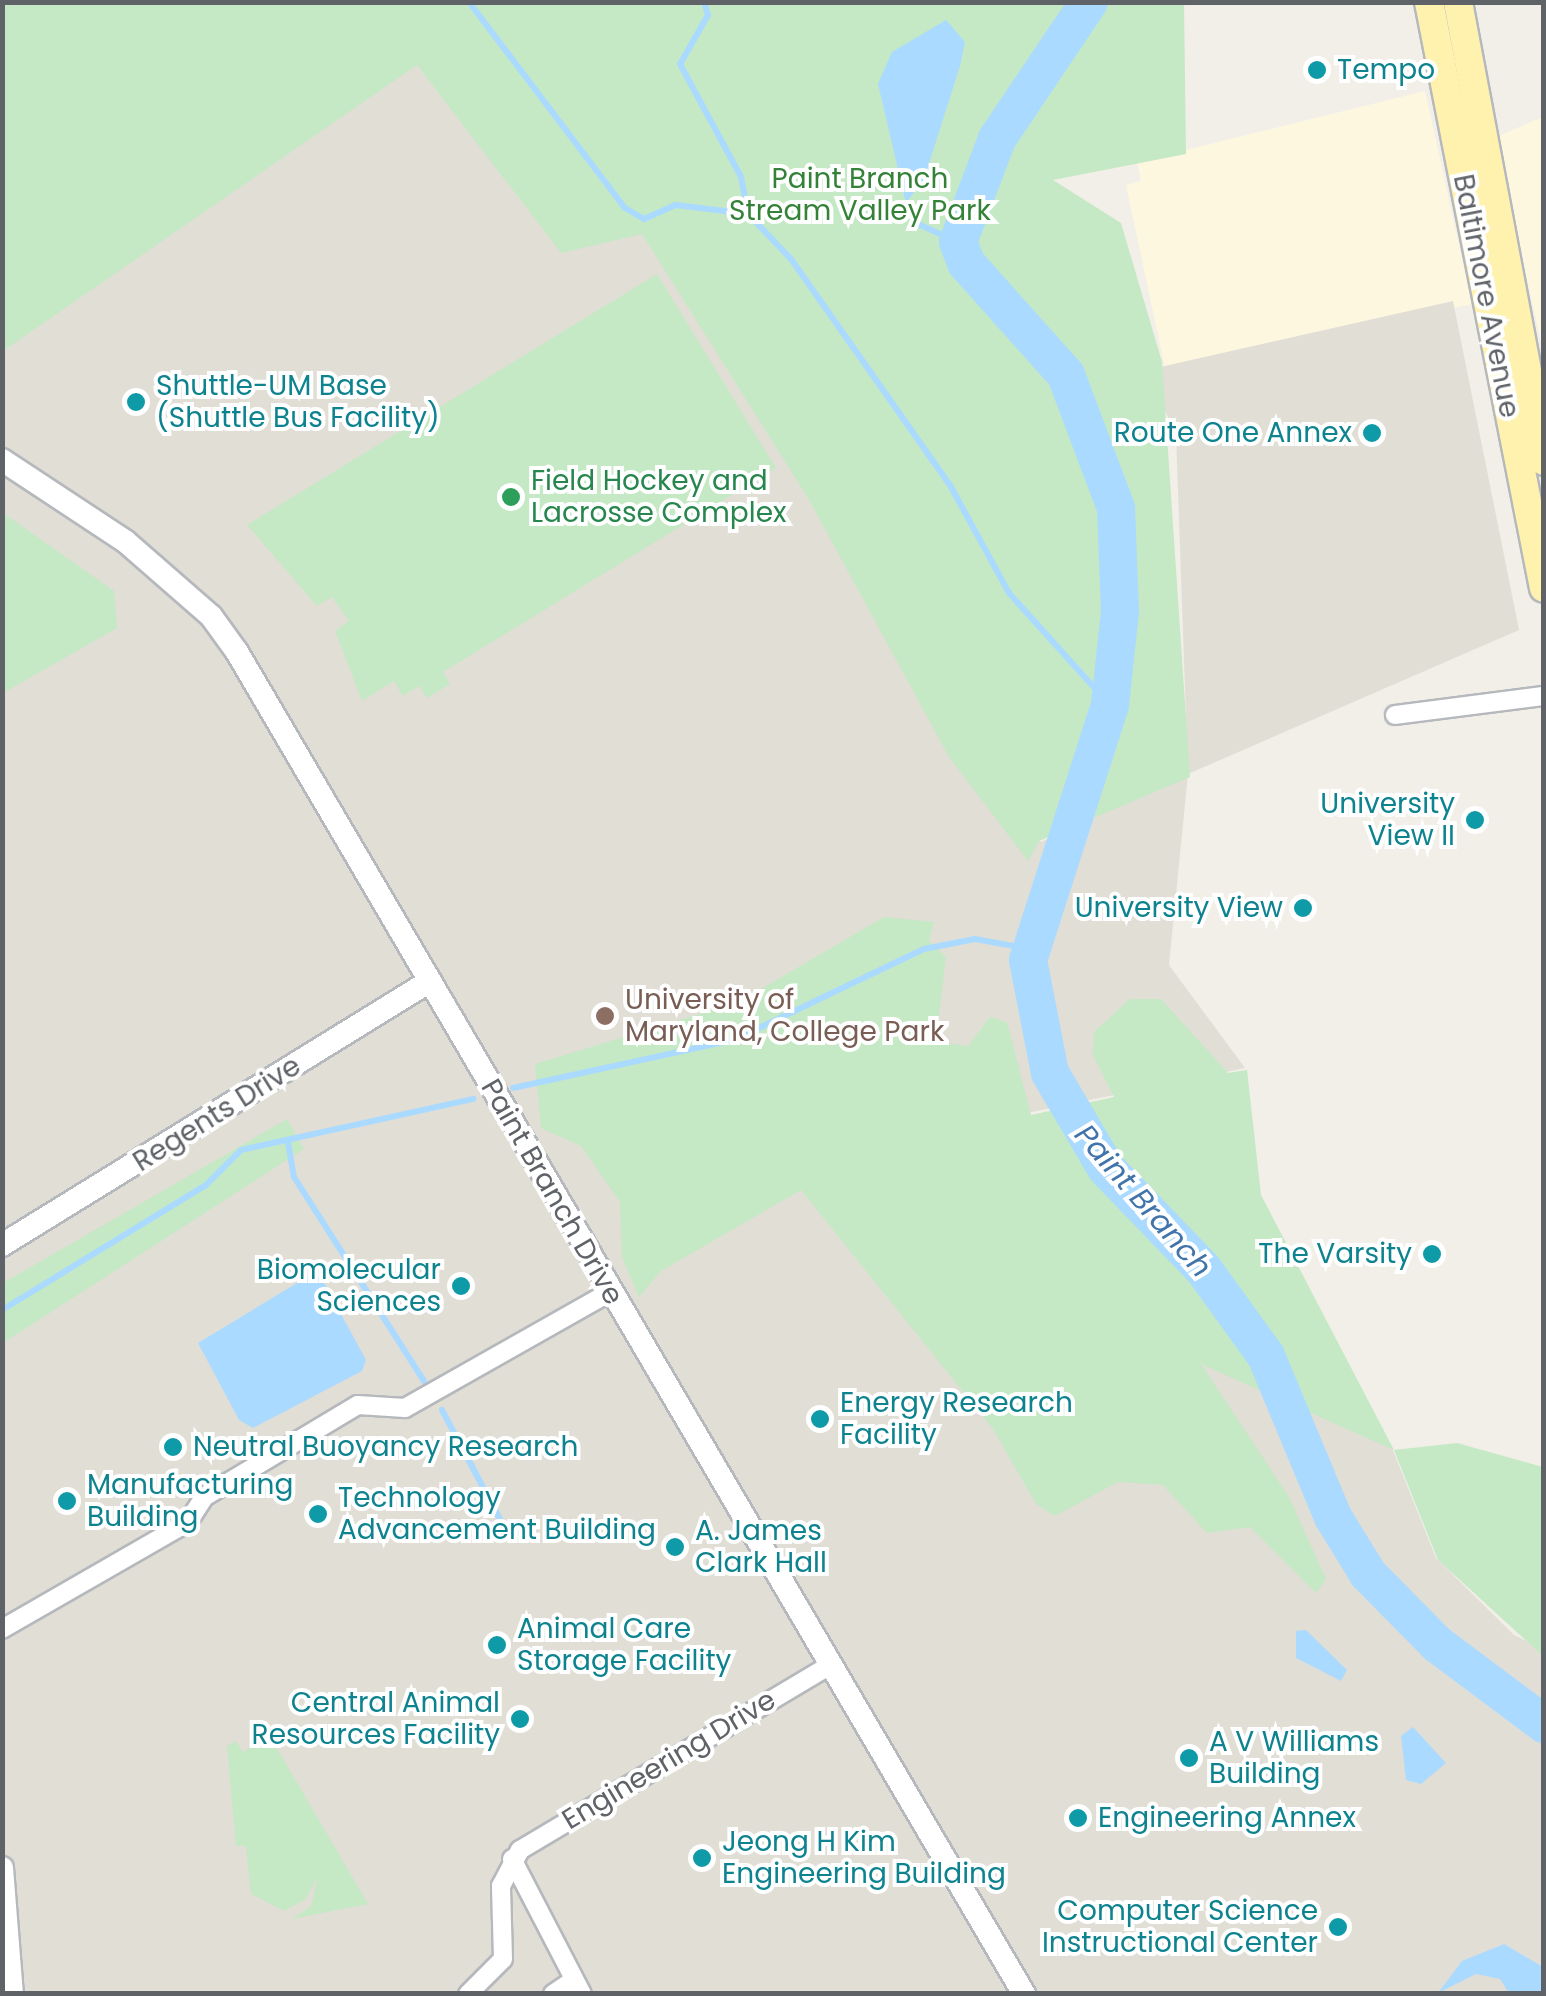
<!DOCTYPE html>
<style>
body{margin:0}
#map{position:relative;width:1546px;height:1996px;overflow:hidden;background:#f1efe8;font-family:Poppins,sans-serif}
div>[style]{position:absolute}
.commercial>*{inset:0;background:#fef7e0}
.education>*{inset:0;background:#e1ded6}
.green>*{inset:0;background:#c5e8c5}
.water>*{inset:0;background:#aadaff}
.stream>*{height:6px;margin:-3px;padding:0 3px;transform-origin:3px;border-radius:3px;background:#aadaff}
.river>*{height:38px;margin:-19px;padding:0 19px;transform-origin:19px;border-radius:19px;background:#aadaff}
.roads{filter:drop-shadow(2px 0 #b5b8bc) drop-shadow(-2px 0 #b5b8bc) drop-shadow(0 2px #b5b8bc) drop-shadow(0 -2px #b5b8bc)}
.minor>*{height:18px;margin:-9px;padding:0 9px;transform-origin:9px;border-radius:9px;background:#fff}
.tertiary>*{height:22px;margin:-11px;padding:0 11px;transform-origin:11px;border-radius:11px;background:#fff}
.primary>*{height:28px;margin:-14px;padding:0 14px;transform-origin:14px;border-radius:14px;background:#fff2af}
.dots>*{width:28px;height:28px;translate:-50% -50%;box-sizing:border-box;border:5px solid #fff;border-radius:50%}
span{translate:-50% -50%;white-space:nowrap;text-align:center;line-height:1.15;-webkit-text-stroke:8px #fff;paint-order:stroke}
.culture-label{font-size:28px;color:#0d838f}
.left{translate:0 -50%;text-align:left}
.right{translate:-100% -50%;text-align:right}
.park-label{font-size:28px;color:#348238}
.street-label{font-size:28px;color:#5f6368}
.leisure-label{font-size:28px;color:#27864d}
.education-label{font-size:28px;color:#785e54}
.water-label{font-size:30px;color:#4174aa;font-style:italic}
.frame{position:absolute;inset:0;border:5px solid #5f6368;pointer-events:none}
</style>
<div id="map">
<div class="commercial">
<div style="clip-path:polygon(1425px 91px,1472px 304px,1165px 368px,1126px 185px,1141px 181px,1137px 162px)"></div>
<div style="clip-path:polygon(1543px 117px,1543px 352px,1496px 137px)"></div>
</div>
<div class="education">
<div style="clip-path:polygon(3px 3px,500px 3px,1041px 842px,1188px 774px,1176px 435px,1147px 370px,1453px 301px,1519px 630px,1188px 774px,1169px 965px,1245px 1068px,766px 1167px,1392px 1448px,1436px 1558px,1514px 1635px,1543px 1649px,1543px 1993px,3px 1994px)"></div>
</div>
<div class="green">
<div style="clip-path:polygon(3px 3px,1184px 3px,1186px 154px,1053px 180px,1121px 223px,1162px 362px,1190px 777px,1039px 841px,1028px 861px,949px 757px,808px 498px,642px 234px,561px 253px,417px 65px,3px 351px)"></div>
<div style="clip-path:polygon(657px 274px,776px 468px,443px 672px,450px 684px,427px 698px,419px 686px,403px 696px,394px 681px,362px 701px,335px 631px,349px 621px,332px 597px,317px 606px,247px 525px)"></div>
<div style="clip-path:polygon(2px 512px,114px 591px,117px 628px,3px 693px)"></div>
<div style="clip-path:polygon(884px 917px,934px 922px,929px 941px,946px 957px,936px 1042px,968px 1046px,990px 1017px,1007px 1022px,1031px 1115px,1114px 1097px,1093px 1055px,1094px 1032px,1130px 999px,1161px 999px,1228px 1073px,1247px 1070px,1261px 1195px,1394px 1450px,1457px 1443px,1543px 1467px,1542px 1655px,1438px 1560px,1394px 1450px,1201px 1364px,1289px 1497px,1326px 1579px,1316px 1593px,1250px 1527px,1207px 1533px,1163px 1485px,1118px 1482px,1055px 1516px,1036px 1504px,993px 1429px,801px 1190px,661px 1271px,639px 1297px,622px 1257px,620px 1202px,581px 1146px,541px 1128px,535px 1064px,739px 1002px)"></div>
<div style="clip-path:polygon(287px 1119px,304px 1149px,3px 1343px,3px 1283px)"></div>
<div style="clip-path:polygon(265px 1739px,278px 1750px,368px 1904px,292px 1919px,311px 1906px,318px 1876px,306px 1899px,284px 1911px,251px 1894px,246px 1846px,236px 1846px,227px 1746px,236px 1741px,243px 1752px)"></div>
</div>
<div class="water">
<div style="clip-path:polygon(946px 20px,965px 42px,960px 66px,924px 179px,906px 203px,878px 84px,892px 52px)"></div>
<div style="clip-path:polygon(307px 1277px,321px 1277px,366px 1360px,362px 1371px,253px 1428px,239px 1420px,198px 1343px)"></div>
<div style="clip-path:polygon(1306px 1630px,1347px 1670px,1341px 1681px,1296px 1658px,1296px 1631px)"></div>
<div style="clip-path:polygon(1413px 1727px,1446px 1763px,1421px 1784px,1406px 1780px,1401px 1736px)"></div>
<div style="clip-path:polygon(1504px 1944px,1543px 1967px,1543px 1993px,1509px 1993px,1500px 1979px,1476px 1974px,1438px 1993px,1462px 1961px)"></div>
</div>
<div class="stream">
<div style="left:469px;top:2px;width:258px;rotate:52.9deg"></div>
<div style="left:625px;top:208px;width:22px;rotate:30deg"></div>
<div style="left:644px;top:219px;width:35px;rotate:-24deg"></div>
<div style="left:676px;top:205px;width:73px;rotate:7.1deg"></div>
<div style="left:704px;top:2px;width:14px;rotate:73deg"></div>
<div style="left:708px;top:15px;width:56px;rotate:119.7deg"></div>
<div style="left:680px;top:64px;width:128px;rotate:61.6deg"></div>
<div style="left:741px;top:177px;width:38px;rotate:79deg"></div>
<div style="left:748px;top:214px;width:62px;rotate:46.3deg"></div>
<div style="left:791px;top:259px;width:279px;rotate:54.9deg"></div>
<div style="left:951px;top:487px;width:121px;rotate:61.3deg"></div>
<div style="left:1009px;top:593px;width:151px;rotate:48deg"></div>
<div style="left:906px;top:203px;width:22px;rotate:63deg"></div>
<div style="left:916px;top:223px;width:46px;rotate:24.3deg"></div>
<div style="left:513px;top:1088px;width:226px;rotate:-12.3deg"></div>
<div style="left:734px;top:1040px;width:211px;rotate:-25.6deg"></div>
<div style="left:924px;top:949px;width:52px;rotate:-11.1deg"></div>
<div style="left:975px;top:939px;width:56px;rotate:10.3deg"></div>
<div style="left:288px;top:1143px;width:35px;rotate:80deg"></div>
<div style="left:294px;top:1177px;width:242px;rotate:57.5deg"></div>
<div style="left:2px;top:1310px;width:239px;rotate:-31.5deg"></div>
<div style="left:206px;top:1185px;width:49px;rotate:-45deg"></div>
<div style="left:241px;top:1150px;width:238px;rotate:-12.4deg"></div>
<div style="left:340px;top:1312px;width:35px;rotate:-29deg"></div>
<div style="left:442px;top:1410px;width:128px;rotate:62deg"></div>
</div>
<div class="river">
<div style="left:1089px;top:2px;width:165px;rotate:123.9deg"></div>
<div style="left:997px;top:139px;width:110px;rotate:110.7deg"></div>
<div style="left:958px;top:242px;width:22px;rotate:69deg"></div>
<div style="left:966px;top:263px;width:150px;rotate:48.2deg"></div>
<div style="left:1066px;top:375px;width:142px;rotate:69.4deg"></div>
<div style="left:1116px;top:508px;width:103px;rotate:87.8deg"></div>
<div style="left:1120px;top:611px;width:95px;rotate:96.1deg"></div>
<div style="left:1110px;top:705px;width:268px;rotate:107.8deg"></div>
<div style="left:1028px;top:960px;width:115px;rotate:79deg"></div>
<div style="left:1050px;top:1073px;width:110px;rotate:59.5deg"></div>
<div style="left:1106px;top:1168px;width:141px;rotate:46.1deg"></div>
<div style="left:1204px;top:1270px;width:106px;rotate:54.2deg"></div>
<div style="left:1266px;top:1356px;width:174px;rotate:67.4deg"></div>
<div style="left:1333px;top:1517px;width:67px;rotate:58.4deg"></div>
<div style="left:1368px;top:1574px;width:98px;rotate:45.4deg"></div>
<div style="left:1437px;top:1644px;width:134px;rotate:36.8deg"></div>
</div>
<div class="roads">
<div class="minor">
<div style="left:1395px;top:715px;width:150px;rotate:-7.3deg"></div>
<div style="left:2px;top:1629px;width:215px;rotate:-29.9deg"></div>
<div style="left:188px;top:1522px;width:30px;rotate:-57deg"></div>
<div style="left:204px;top:1497px;width:179px;rotate:-30.9deg"></div>
<div style="left:358px;top:1405px;width:47px;rotate:3.7deg"></div>
<div style="left:405px;top:1408px;width:236px;rotate:-29.5deg"></div>
<div style="left:512px;top:1859px;width:152px;rotate:62.6deg"></div>
<div style="left:468px;top:1994px;width:49px;rotate:-45deg"></div>
<div style="left:503px;top:1959px;width:73px;rotate:-91.6deg"></div>
<div style="left:501px;top:1886px;width:41px;rotate:-62.2deg"></div>
<div style="left:520px;top:1850px;width:361px;rotate:-30.8deg"></div>
<div style="left:553px;top:1994px;width:25px;rotate:-34deg"></div>
</div>
<div class="tertiary">
<div style="left:2px;top:460px;width:147px;rotate:33.4deg"></div>
<div style="left:125px;top:541px;width:114px;rotate:41.1deg"></div>
<div style="left:211px;top:616px;width:44px;rotate:54.2deg"></div>
<div style="left:237px;top:652px;width:1556px;rotate:59.61deg"></div>
<div style="left:2px;top:1245px;width:503px;rotate:-31.67deg"></div>
<div style="left:2px;top:1868px;width:126px;rotate:85.5deg"></div>
</div>
<div class="primary">
<div style="left:1429px;top:2px;width:597px;rotate:78.9deg"></div>
<div style="left:1458px;top:2px;width:467px;rotate:79.4deg"></div>
</div>
</div>
<div class="dots">
<div style="left:1317px;top:70px;background:#0f9aa8"></div>
<div style="left:136px;top:402px;background:#0f9aa8"></div>
<div style="left:1372px;top:433px;background:#0f9aa8"></div>
<div style="left:511px;top:497px;background:#2e9e5b"></div>
<div style="left:1475px;top:820px;background:#0f9aa8"></div>
<div style="left:1303px;top:908px;background:#0f9aa8"></div>
<div style="left:605px;top:1016px;background:#8d6e63"></div>
<div style="left:1432px;top:1254px;background:#0f9aa8"></div>
<div style="left:461px;top:1286px;background:#0f9aa8"></div>
<div style="left:820px;top:1419px;background:#0f9aa8"></div>
<div style="left:173px;top:1447px;background:#0f9aa8"></div>
<div style="left:67px;top:1501px;background:#0f9aa8"></div>
<div style="left:318px;top:1514px;background:#0f9aa8"></div>
<div style="left:675px;top:1547px;background:#0f9aa8"></div>
<div style="left:497px;top:1645px;background:#0f9aa8"></div>
<div style="left:520px;top:1719px;background:#0f9aa8"></div>
<div style="left:1189px;top:1758px;background:#0f9aa8"></div>
<div style="left:1078px;top:1818px;background:#0f9aa8"></div>
<div style="left:702px;top:1858px;background:#0f9aa8"></div>
<div style="left:1338px;top:1927px;background:#0f9aa8"></div>
</div>
<div class="culture-label">
<span class="left" style="left:1337px;top:70px">Tempo</span>
<span class="left" style="left:156px;top:402px">Shuttle-UM Base<br>(Shuttle Bus Facility)</span>
<span class="right" style="left:1352px;top:433px">Route One Annex</span>
<span class="right" style="left:1455px;top:820px">University<br>View II</span>
<span class="right" style="left:1283px;top:908px">University View</span>
<span class="right" style="left:1412px;top:1254px">The Varsity</span>
<span class="right" style="left:441px;top:1286px">Biomolecular<br>Sciences</span>
<span class="left" style="left:840px;top:1419px">Energy Research<br>Facility</span>
<span class="left" style="left:193px;top:1447px">Neutral Buoyancy Research</span>
<span class="left" style="left:87px;top:1501px">Manufacturing<br>Building</span>
<span class="left" style="left:338px;top:1514px">Technology<br>Advancement Building</span>
<span class="left" style="left:695px;top:1547px">A. James<br>Clark Hall</span>
<span class="left" style="left:517px;top:1645px">Animal Care<br>Storage Facility</span>
<span class="right" style="left:500px;top:1719px">Central Animal<br>Resources Facility</span>
<span class="left" style="left:1209px;top:1758px">A V Williams<br>Building</span>
<span class="left" style="left:1098px;top:1818px">Engineering Annex</span>
<span class="left" style="left:722px;top:1858px">Jeong H Kim<br>Engineering Building</span>
<span class="right" style="left:1318px;top:1927px">Computer Science<br>Instructional Center</span>
</div>
<div class="park-label">
<span style="left:860px;top:195px">Paint Branch<br>Stream Valley Park</span>
</div>
<div class="street-label">
<span style="left:1486px;top:296px;rotate:79deg">Baltimore Avenue</span>
<span style="left:217px;top:1114px;rotate:-32deg">Regents Drive</span>
<span style="left:552px;top:1192px;rotate:60deg">Paint Branch Drive</span>
<span style="left:669px;top:1760px;rotate:-31deg">Engineering Drive</span>
</div>
<div class="leisure-label">
<span class="left" style="left:531px;top:497px">Field Hockey and<br>Lacrosse Complex</span>
</div>
<div class="education-label">
<span class="left" style="left:625px;top:1016px">University of<br>Maryland, College Park</span>
</div>
<div class="water-label">
<span style="left:1143px;top:1201px;rotate:49deg">Paint Branch</span>
</div>
<div class="frame"></div>
</div>
